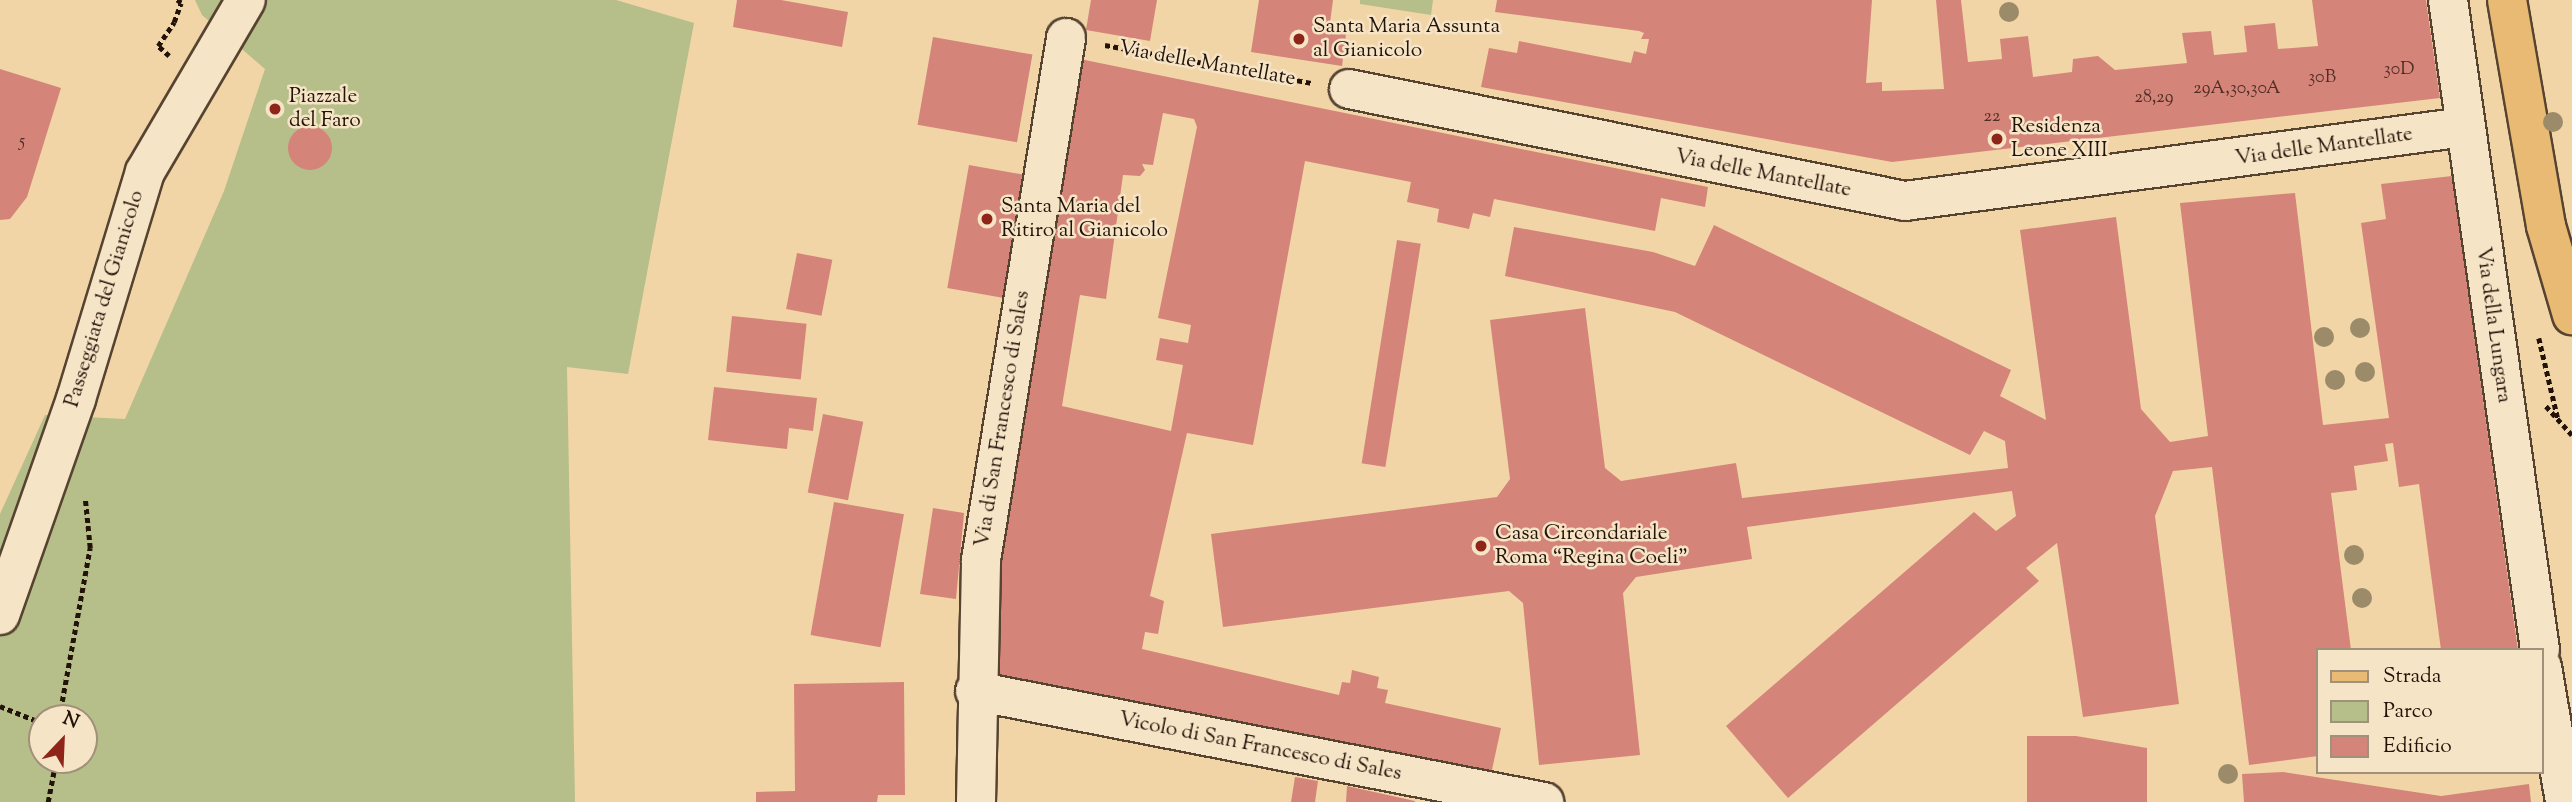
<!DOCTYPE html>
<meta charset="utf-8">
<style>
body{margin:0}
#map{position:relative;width:2572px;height:802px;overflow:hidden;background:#f1d5a7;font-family:"Sorts Mill Goudy",serif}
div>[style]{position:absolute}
.green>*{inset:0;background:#b6be8a}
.building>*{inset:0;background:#d5847a;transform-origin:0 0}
.round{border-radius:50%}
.path>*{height:4.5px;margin-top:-2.25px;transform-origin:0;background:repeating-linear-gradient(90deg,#221208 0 5px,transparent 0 8.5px)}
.roads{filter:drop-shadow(2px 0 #564330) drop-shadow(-2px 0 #564330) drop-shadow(0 2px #564330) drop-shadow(0 -2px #564330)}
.minor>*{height:38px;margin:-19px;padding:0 19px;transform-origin:19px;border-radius:19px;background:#f6e4c6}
.tertiary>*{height:38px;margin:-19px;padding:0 19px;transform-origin:19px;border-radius:19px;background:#f6e4c6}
.primary>*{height:38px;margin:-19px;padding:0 19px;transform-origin:19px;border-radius:19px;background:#e8ba74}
.trees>*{width:20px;height:20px;margin:-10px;border-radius:50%;background:#9c8b69}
.dots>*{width:19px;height:19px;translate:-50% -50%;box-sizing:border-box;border:4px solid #f6e4c6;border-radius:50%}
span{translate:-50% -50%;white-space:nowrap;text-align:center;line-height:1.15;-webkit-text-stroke:5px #f6e4c6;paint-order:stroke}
.number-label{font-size:18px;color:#4f2e24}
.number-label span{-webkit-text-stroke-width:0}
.poi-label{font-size:21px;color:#221208}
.left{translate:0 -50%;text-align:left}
.street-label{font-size:21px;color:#221208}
.legend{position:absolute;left:2316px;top:648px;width:228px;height:126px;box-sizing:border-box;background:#f6e4c6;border:2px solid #a1907a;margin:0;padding:9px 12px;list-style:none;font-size:21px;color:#221208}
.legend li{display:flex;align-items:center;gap:14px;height:35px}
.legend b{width:35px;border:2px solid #a1907a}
.north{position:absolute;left:28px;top:704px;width:70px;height:70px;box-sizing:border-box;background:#f6e4c6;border:2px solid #a1907a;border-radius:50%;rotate:23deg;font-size:19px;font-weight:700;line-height:28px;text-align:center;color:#221208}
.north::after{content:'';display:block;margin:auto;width:24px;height:32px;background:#8f2418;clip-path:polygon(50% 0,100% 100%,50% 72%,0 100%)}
</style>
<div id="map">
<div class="green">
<div style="clip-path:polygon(evenodd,195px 0,616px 0,694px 23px,628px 374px,567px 367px,575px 802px,0 802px,0 514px,45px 415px,125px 419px,224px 191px,265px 69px,202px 15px,195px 0,42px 718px,84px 718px,84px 760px,42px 760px,42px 718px)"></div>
<div style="clip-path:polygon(1360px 0,1433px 0,1431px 15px,1360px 4px)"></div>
</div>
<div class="building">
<div style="clip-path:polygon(737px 0,781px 0,848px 12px,842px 47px,733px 27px)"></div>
<div style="clip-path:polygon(1091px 0,1157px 0,1150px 41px,1086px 30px)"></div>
<div style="clip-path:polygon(1259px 0,1333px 0,1330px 23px,1347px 26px,1342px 66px,1251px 52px)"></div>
<div style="clip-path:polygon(1497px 0,1872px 0,1866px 83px,1882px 82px,1882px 91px,1944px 89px,1936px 0,1961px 0,1968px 62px,2002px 59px,2000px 39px,2028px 36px,2033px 77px,2072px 72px,2073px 59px,2098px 56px,2115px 70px,2187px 63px,2182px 33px,2211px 31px,2214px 55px,2247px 52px,2244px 26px,2275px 23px,2278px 49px,2318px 46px,2312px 0,2426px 0,2440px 98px,1892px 162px,1481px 87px,1489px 48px,1517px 53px,1519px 41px,1631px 63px,1634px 51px,1646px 54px,1649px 39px,1641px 39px,1644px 33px,1639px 31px,1495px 12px)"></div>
<div style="left:933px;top:37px;width:101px;height:89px;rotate:10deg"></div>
<div style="clip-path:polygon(evenodd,1080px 59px,1708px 187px,1705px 207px,1661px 198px,1655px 231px,1494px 199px,1490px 217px,1473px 213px,1469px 229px,1437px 222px,1439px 209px,1407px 202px,1411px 182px,1305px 161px,1253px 445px,1187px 433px,1150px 596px,1164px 601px,1158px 634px,1145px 632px,1142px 649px,1339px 695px,1342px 682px,1350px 683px,1352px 670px,1379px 677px,1377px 688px,1388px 690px,1385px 703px,1501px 728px,1490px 779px,987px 674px,997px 529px,1080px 59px,1163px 113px,1194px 119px,1197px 127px,1158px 318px,1191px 325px,1188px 343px,1160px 338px,1156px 360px,1183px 365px,1171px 431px,1062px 406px,1080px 295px,1106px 299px,1123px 175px,1140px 176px,1145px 170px,1142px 164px,1153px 165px,1163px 113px)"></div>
<div style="clip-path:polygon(0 69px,61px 88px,27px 197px,10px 219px,0 220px)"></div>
<div class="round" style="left:288px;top:126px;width:44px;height:44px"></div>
<div style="left:969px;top:165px;width:56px;height:125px;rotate:10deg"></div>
<div style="clip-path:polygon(2452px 176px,2518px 650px,2441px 650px,2419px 484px,2399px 487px,2393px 443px,2385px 444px,2388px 461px,2354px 466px,2357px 490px,2331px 493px,2351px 650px,2318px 650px,2318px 756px,2249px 765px,2212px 467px,2173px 471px,2155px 516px,2179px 704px,2083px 717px,2057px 543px,2026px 568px,2039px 581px,1788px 798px,1726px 726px,1974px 512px,1996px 531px,2016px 516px,2012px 491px,1747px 527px,1752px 559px,1636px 577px,1623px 593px,1640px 755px,1539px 765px,1523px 603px,1509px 591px,1223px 627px,1211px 534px,1497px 497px,1510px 479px,1490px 320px,1585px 308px,1605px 468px,1621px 481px,1736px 463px,1742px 498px,2008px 468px,2005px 441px,1984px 431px,1970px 455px,1675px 312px,1505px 276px,1514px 227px,1653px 252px,1695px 266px,1714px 225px,2011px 370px,2000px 396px,2046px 420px,2020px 230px,2116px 217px,2141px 409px,2170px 442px,2208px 436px,2180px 203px,2295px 193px,2323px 425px,2389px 418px,2361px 223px,2386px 219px,2381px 184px)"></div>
<div style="left:1397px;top:240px;width:24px;height:226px;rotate:9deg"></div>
<div style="left:797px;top:253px;width:36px;height:57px;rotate:11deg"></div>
<div style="left:732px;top:316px;width:75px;height:56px;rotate:6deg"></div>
<div style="clip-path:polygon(714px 387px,817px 398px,813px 431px,789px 428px,787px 449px,708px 440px)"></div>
<div style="left:823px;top:414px;width:41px;height:80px;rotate:11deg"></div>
<div style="left:834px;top:502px;width:71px;height:135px;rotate:10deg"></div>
<div style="clip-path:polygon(933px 508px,964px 513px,956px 599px,920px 594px)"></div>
<div style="clip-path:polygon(904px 682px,905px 795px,878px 795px,877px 802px,756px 802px,756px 792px,795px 791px,794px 684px)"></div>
<div style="clip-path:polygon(2027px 736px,2076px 736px,2147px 748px,2147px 802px,2027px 802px)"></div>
<div style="clip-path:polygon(2283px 772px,2441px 796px,2529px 784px,2531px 802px,2244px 802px,2242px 774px)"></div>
<div style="clip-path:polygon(1295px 777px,1318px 781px,1315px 802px,1291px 802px)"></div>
<div style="clip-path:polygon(1347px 786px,1415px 801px,1415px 802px,1346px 802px)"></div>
</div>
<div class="path">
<div style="left:1105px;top:45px;width:211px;rotate:10.4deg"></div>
<div style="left:169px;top:56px;width:15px;rotate:-138deg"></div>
<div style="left:158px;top:46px;width:29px;rotate:-56deg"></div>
<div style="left:174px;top:22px;width:20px;rotate:-70deg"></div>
<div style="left:181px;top:3px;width:5px;rotate:-143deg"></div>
<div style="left:2539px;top:338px;width:83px;rotate:76.8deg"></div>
<div style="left:2546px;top:406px;width:39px;rotate:48deg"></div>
<div style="left:0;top:706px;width:45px;rotate:22deg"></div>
<div style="left:59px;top:718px;width:173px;rotate:-79.7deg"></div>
<div style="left:90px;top:548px;width:50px;rotate:-95.7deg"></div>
<div style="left:48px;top:802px;width:43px;rotate:-79.2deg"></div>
</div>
<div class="roads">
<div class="minor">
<div style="left:2448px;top:0;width:656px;rotate:81.94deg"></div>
<div style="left:1349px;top:89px;width:567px;rotate:11.39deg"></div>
<div style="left:1905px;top:201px;width:565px;rotate:-7.53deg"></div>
<div style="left:2542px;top:667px;width:137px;rotate:80.3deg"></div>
<div style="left:975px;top:691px;width:580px;rotate:11.04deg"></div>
<div style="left:976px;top:802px;width:242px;rotate:-88.8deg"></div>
<div style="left:981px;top:560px;width:529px;rotate:-80.75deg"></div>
</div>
<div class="tertiary">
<div style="left:0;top:615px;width:229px;rotate:-70.6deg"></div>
<div style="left:76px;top:399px;width:237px;rotate:-73.1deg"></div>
<div style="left:145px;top:172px;width:199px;rotate:-59.6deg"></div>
</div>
<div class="primary">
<div style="left:2507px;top:0;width:229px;rotate:80.2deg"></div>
<div style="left:2546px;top:226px;width:93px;rotate:73.7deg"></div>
</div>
</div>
<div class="trees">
<div style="left:2009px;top:12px"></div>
<div style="left:2553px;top:122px"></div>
<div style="left:2360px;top:328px"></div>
<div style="left:2324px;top:337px"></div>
<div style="left:2365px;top:372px"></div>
<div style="left:2335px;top:380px"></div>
<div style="left:2354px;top:555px"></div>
<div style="left:2362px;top:598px"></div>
<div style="left:2228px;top:774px"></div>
</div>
<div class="dots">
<div style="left:1299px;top:39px;background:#8f2418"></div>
<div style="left:275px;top:109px;background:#8f2418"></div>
<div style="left:1997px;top:139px;background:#8f2418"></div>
<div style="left:987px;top:219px;background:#8f2418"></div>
<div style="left:1481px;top:546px;background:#8f2418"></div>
</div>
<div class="number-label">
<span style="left:2399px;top:70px">30D</span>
<span style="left:2322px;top:78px">30B</span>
<span style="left:2237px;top:89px">29A,30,30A</span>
<span style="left:2154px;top:98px">28,29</span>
<span style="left:1992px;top:117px">22</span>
<span style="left:22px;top:142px">5</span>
</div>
<div class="poi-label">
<span class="left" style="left:1313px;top:39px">Santa Maria Assunta<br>al Gianicolo</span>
<span class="left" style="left:289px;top:109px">Piazzale<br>del Faro</span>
<span class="left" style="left:2011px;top:139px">Residenza<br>Leone XIII</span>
<span class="left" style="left:1001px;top:219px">Santa Maria del<br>Ritiro al Gianicolo</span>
<span class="left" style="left:1495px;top:546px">Casa Circondariale<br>Roma “Regina Coeli”</span>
</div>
<div class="street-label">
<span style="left:1207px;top:64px;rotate:10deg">Via delle Mantellate</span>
<span style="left:2324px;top:147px;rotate:-8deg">Via delle Mantellate</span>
<span style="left:1763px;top:174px;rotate:11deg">Via delle Mantellate</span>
<span style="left:105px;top:299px;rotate:-73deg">Passeggiata del Gianicolo</span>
<span style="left:2493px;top:325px;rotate:82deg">Via della Lungara</span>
<span style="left:1003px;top:419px;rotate:-81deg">Via di San Francesco di Sales</span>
<span style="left:1260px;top:747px;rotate:11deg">Vicolo di San Francesco di Sales</span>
</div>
<ul class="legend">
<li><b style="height:9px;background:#e8ba74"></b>Strada</li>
<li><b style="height:19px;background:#b6be8a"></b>Parco</li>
<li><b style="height:19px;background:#d5847a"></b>Edificio</li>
</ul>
<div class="north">N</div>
</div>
